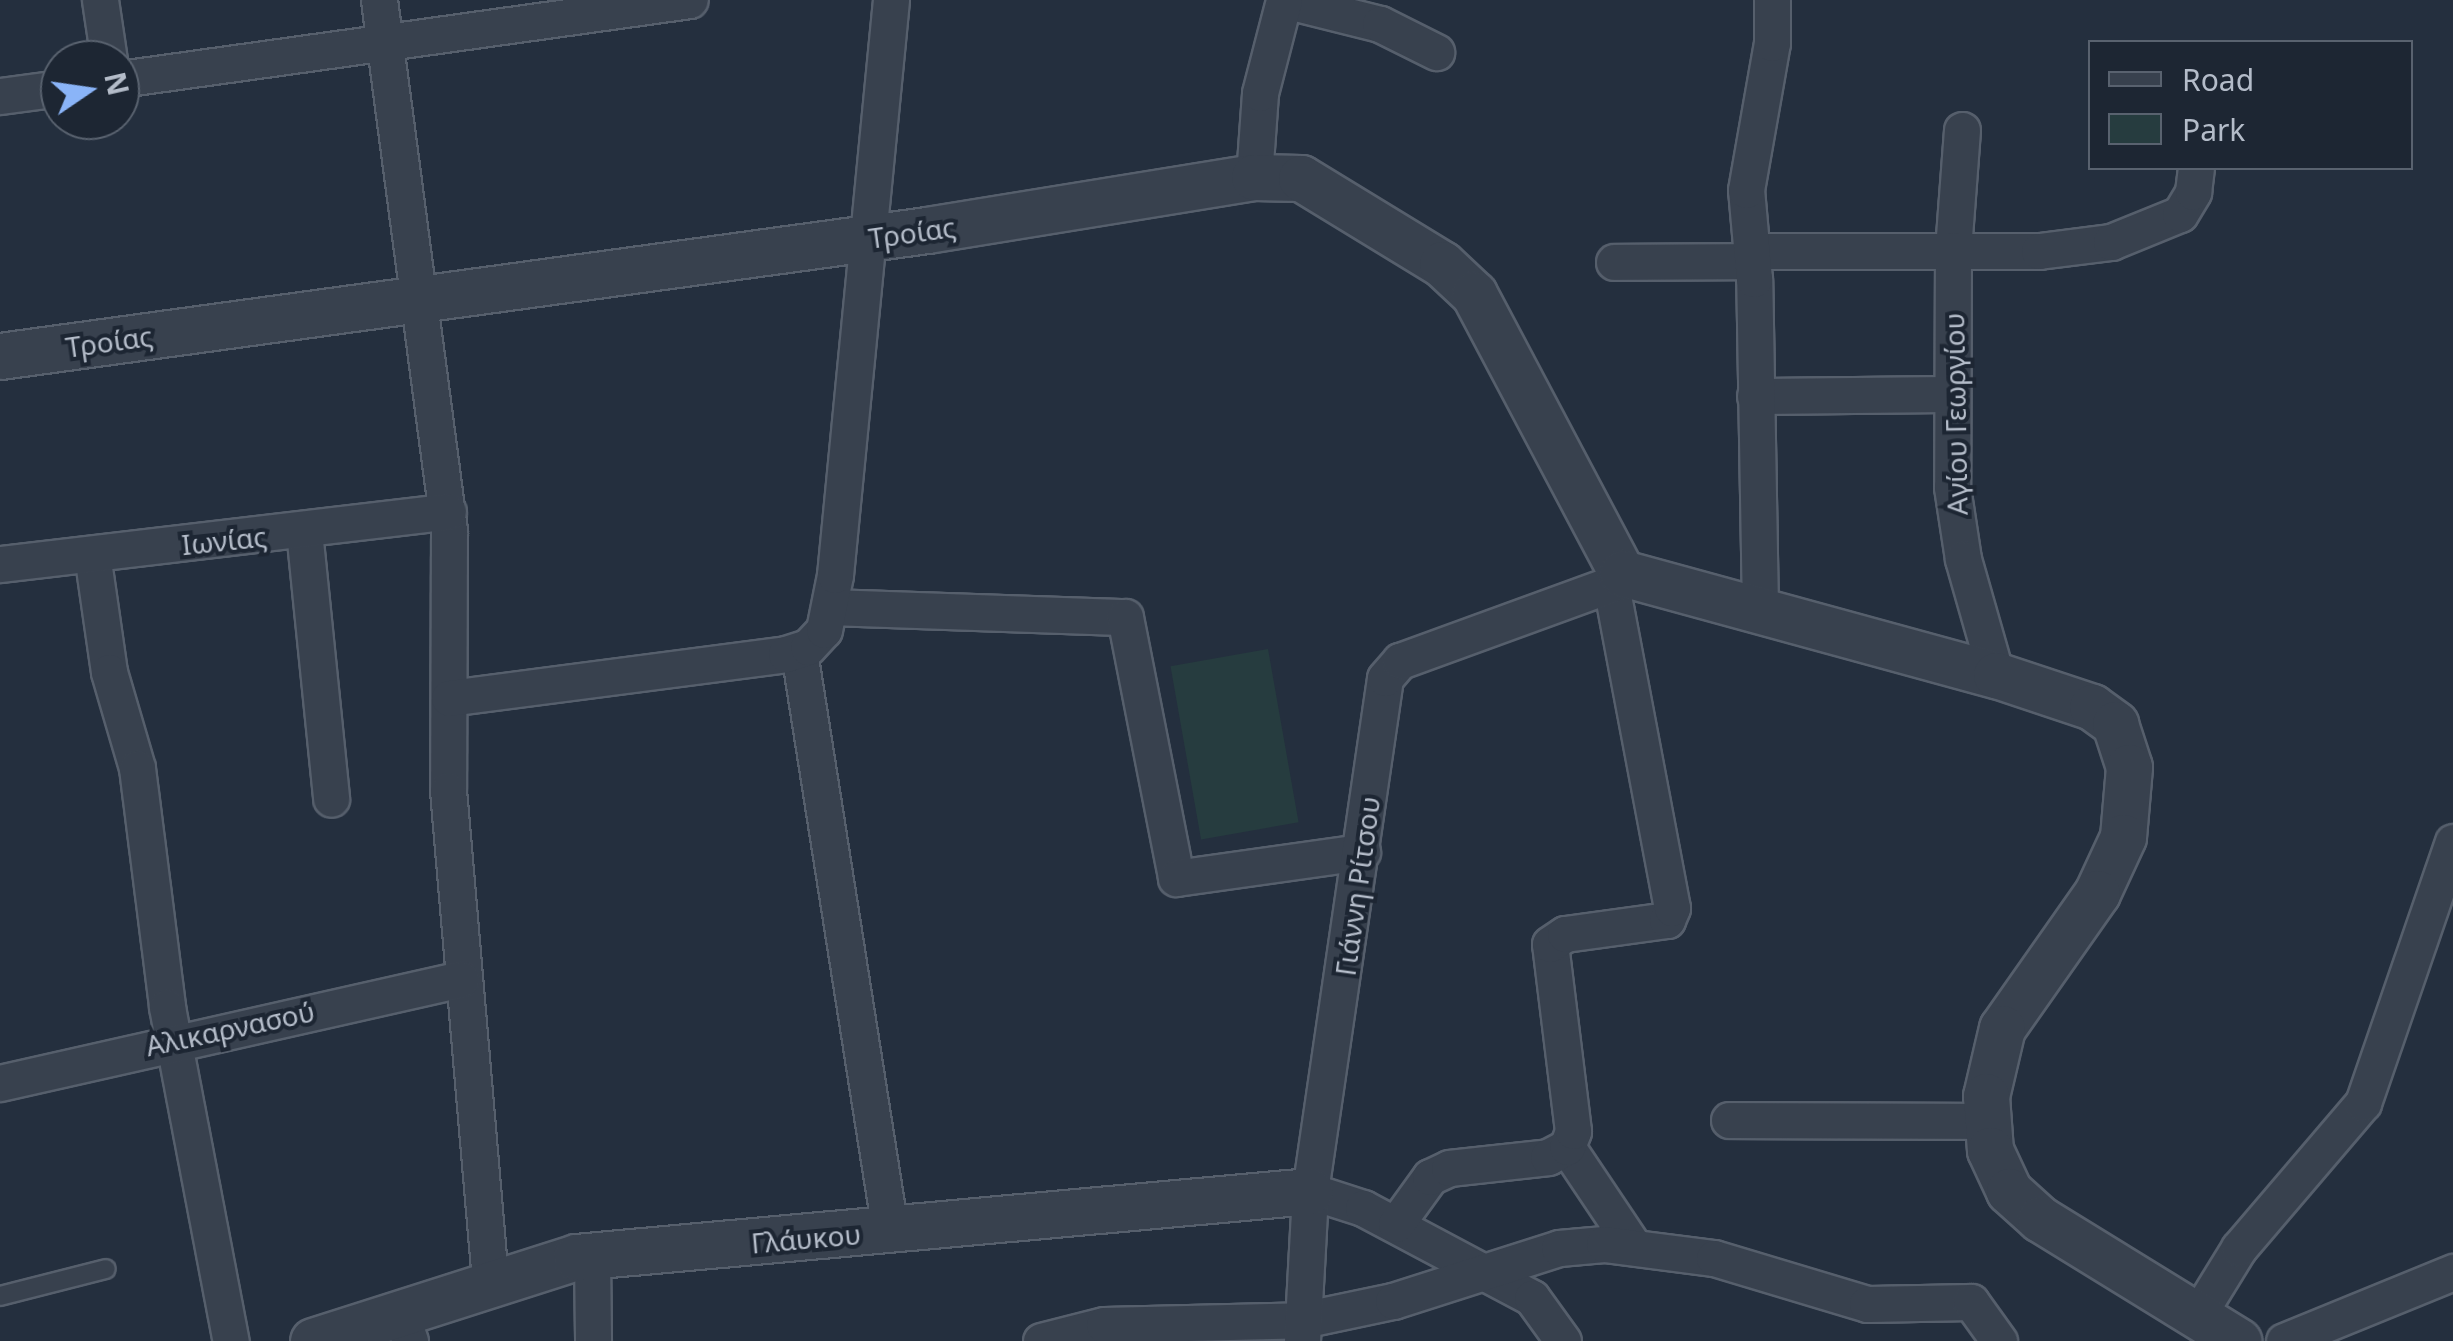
<!DOCTYPE html>
<meta charset="utf-8">
<style>
body{margin:0}
#map{position:relative;width:2453px;height:1341px;overflow:hidden;background:#242f3e;font-family:"Noto Sans",sans-serif}
div>[style]{position:absolute}
.green>*{inset:0;background:#263c3f;transform-origin:0 0}
.roads{filter:drop-shadow(2px 0 #565f6c) drop-shadow(-2px 0 #565f6c) drop-shadow(0 2px #565f6c) drop-shadow(0 -2px #565f6c)}
.service>*{height:18px;margin:-9px;padding:0 9px;transform-origin:9px;border-radius:9px;background:#38414e}
.minor>*{height:35px;margin:-17.5px;padding:0 17.5px;transform-origin:17.5px;border-radius:17.5px;background:#38414e}
.tertiary>*{height:45px;margin:-22.5px;padding:0 22.5px;transform-origin:22.5px;border-radius:22.5px;background:#38414e}
span{translate:-50% -50%;white-space:nowrap;text-align:center;line-height:1.15;-webkit-text-stroke:8px #1d2633;paint-order:stroke}
.street-label{font-size:28px;color:#b4bcc9}
.legend{position:absolute;left:2088px;top:40px;width:325px;height:130px;box-sizing:border-box;background:#1d2633;border:2px solid #59626f;margin:0;padding:12px 18px;list-style:none;font-size:30px;color:#b4bcc9}
.legend li{display:flex;align-items:center;gap:20px;height:50px}
.legend b{width:50px;border:2px solid #59626f}
.north{position:absolute;left:40px;top:40px;width:100px;height:100px;box-sizing:border-box;background:#1d2633;border:2px solid #59626f;border-radius:50%;rotate:77deg;font-size:28px;font-weight:700;line-height:40px;text-align:center;color:#b4bcc9}
.north::after{content:'';display:block;margin:auto;width:35px;height:45px;background:#8ab4f8;clip-path:polygon(50% 0,100% 100%,50% 72%,0 100%)}
</style>
<div id="map">
<div class="green">
<div style="left:1268px;top:649px;width:176px;height:99px;rotate:80deg"></div>
</div>
<div class="roads">
<div class="service">
<div style="left:0;top:1296px;width:109px;rotate:-14.3deg"></div>
</div>
<div class="minor">
<div style="left:100px;top:0;width:61px;rotate:81.5deg"></div>
<div style="left:379px;top:0;width:535px;rotate:82.48deg"></div>
<div style="left:449px;top:530px;width:260px;rotate:90.2deg"></div>
<div style="left:448px;top:790px;width:495px;rotate:85.1deg"></div>
<div style="left:1284px;top:0;width:99px;rotate:14deg"></div>
<div style="left:1380px;top:24px;width:63px;rotate:26.6deg"></div>
<div style="left:120px;top:79px;width:575px;rotate:-7.89deg"></div>
<div style="left:0;top:96px;width:61px;rotate:-7.6deg"></div>
<div style="left:1962px;top:130px;width:120px;rotate:94.3deg"></div>
<div style="left:1953px;top:250px;width:237px;rotate:90.2deg"></div>
<div style="left:1952px;top:487px;width:73px;rotate:81.3deg"></div>
<div style="left:1963px;top:559px;width:121px;rotate:74.1deg"></div>
<div style="left:1254px;top:177px;width:84px;rotate:-85.9deg"></div>
<div style="left:1260px;top:93px;width:96px;rotate:-75.5deg"></div>
<div style="left:1752px;top:251px;width:287px"></div>
<div style="left:2039px;top:251px;width:73px;rotate:-7.1deg"></div>
<div style="left:2111px;top:242px;width:74px;rotate:-22.1deg"></div>
<div style="left:2180px;top:214px;width:26px;rotate:-59deg"></div>
<div style="left:2193px;top:192px;width:24px;rotate:-83deg"></div>
<div style="left:1614px;top:262px;width:139px;rotate:-0.4deg"></div>
<div style="left:1755px;top:396px;width:197px;rotate:-0.6deg"></div>
<div style="left:304px;top:531px;width:269px;rotate:84.2deg"></div>
<div style="left:92px;top:554px;width:119px;rotate:81.8deg"></div>
<div style="left:109px;top:672px;width:100px;rotate:73.7deg"></div>
<div style="left:137px;top:768px;width:241px;rotate:82.8deg"></div>
<div style="left:167px;top:1007px;width:340px;rotate:79.2deg"></div>
<div style="left:0;top:564px;width:451px;rotate:-6.7deg"></div>
<div style="left:832px;top:607px;width:293px;rotate:2deg"></div>
<div style="left:1125px;top:617px;width:266px;rotate:78.9deg"></div>
<div style="left:1176px;top:878px;width:188px;rotate:-8deg"></div>
<div style="left:1760px;top:610px;width:331px;rotate:-91deg"></div>
<div style="left:1754px;top:279px;width:89px;rotate:-95.1deg"></div>
<div style="left:1746px;top:190px;width:149px;rotate:-80deg"></div>
<div style="left:1772px;top:43px;width:43px;rotate:-90deg"></div>
<div style="left:799px;top:652px;width:585px;rotate:81.05deg"></div>
<div style="left:449px;top:698px;width:340px;rotate:-7.4deg"></div>
<div style="left:786px;top:654px;width:23px;rotate:-18deg"></div>
<div style="left:808px;top:647px;width:23px;rotate:-47deg"></div>
<div style="left:824px;top:630px;width:56px;rotate:-78.7deg"></div>
<div style="left:835px;top:575px;width:578px;rotate:-84.44deg"></div>
<div style="left:0;top:1083px;width:473px;rotate:-12.7deg"></div>
<div style="left:1729px;top:1120px;width:257px;rotate:0.2deg"></div>
<div style="left:1567px;top:1147px;width:117px;rotate:56.2deg"></div>
<div style="left:1310px;top:1191px;width:56px;rotate:17.8deg"></div>
<div style="left:1363px;top:1208px;width:191px;rotate:28deg"></div>
<div style="left:1532px;top:1298px;width:53px;rotate:54.2deg"></div>
<div style="left:1396px;top:1224px;width:58px;rotate:-54.1deg"></div>
<div style="left:1430px;top:1177px;width:21px;rotate:-25deg"></div>
<div style="left:1449px;top:1168px;width:100px;rotate:-6.3deg"></div>
<div style="left:1548px;top:1157px;width:21px;rotate:-28deg"></div>
<div style="left:1567px;top:1147px;width:17px;rotate:-69deg"></div>
<div style="left:1573px;top:1131px;width:188px;rotate:-97deg"></div>
<div style="left:1550px;top:944px;width:18px;rotate:-34deg"></div>
<div style="left:1565px;top:934px;width:103px;rotate:-7.8deg"></div>
<div style="left:1667px;top:920px;width:13px;rotate:-67deg"></div>
<div style="left:1672px;top:908px;width:330px;rotate:-100.7deg"></div>
<div style="left:1611px;top:584px;width:16px;rotate:-45deg"></div>
<div style="left:592px;top:1256px;width:85px;rotate:89.3deg"></div>
<div style="left:400px;top:1312px;width:31px;rotate:71deg"></div>
<div style="left:2199px;top:1313px;width:76px;rotate:-58.4deg"></div>
<div style="left:2239px;top:1248px;width:191px;rotate:-49.5deg"></div>
<div style="left:2363px;top:1103px;width:276px;rotate:-71deg"></div>
<div style="left:1041px;top:1341px;width:65px;rotate:-14.3deg"></div>
<div style="left:1104px;top:1325px;width:198px;rotate:-1.4deg"></div>
<div style="left:1302px;top:1320px;width:93px;rotate:-11.8deg"></div>
<div style="left:1393px;top:1301px;width:174px;rotate:-17.7deg"></div>
<div style="left:1559px;top:1248px;width:45px;rotate:-5.1deg"></div>
<div style="left:1604px;top:1244px;width:111px;rotate:7.3deg"></div>
<div style="left:1714px;top:1258px;width:160px;rotate:16.7deg"></div>
<div style="left:1867px;top:1304px;width:104px;rotate:-1.1deg"></div>
<div style="left:1971px;top:1302px;width:48px;rotate:54.3deg"></div>
<div style="left:1302px;top:1341px;width:150px;rotate:-86.9deg"></div>
<div style="left:1310px;top:1191px;width:518px;rotate:-81.68deg"></div>
<div style="left:1385px;top:678px;width:23px;rotate:-49deg"></div>
<div style="left:1400px;top:661px;width:225px;rotate:-20deg"></div>
<div style="left:2284px;top:1341px;width:183px;rotate:-22.2deg"></div>
</div>
<div class="tertiary">
<div style="left:0;top:356px;width:936px;rotate:-7.74deg"></div>
<div style="left:927px;top:230px;width:331px;rotate:-9.2deg"></div>
<div style="left:1254px;top:177px;width:47px;rotate:1.2deg"></div>
<div style="left:1301px;top:178px;width:165px;rotate:31.4deg"></div>
<div style="left:1442px;top:264px;width:44px;rotate:43.2deg"></div>
<div style="left:1474px;top:294px;width:316px;rotate:62.1deg"></div>
<div style="left:1622px;top:573px;width:388px;rotate:15.3deg"></div>
<div style="left:1996px;top:675px;width:101px;rotate:18.4deg"></div>
<div style="left:2092px;top:707px;width:29px;rotate:36deg"></div>
<div style="left:2115px;top:724px;width:45px;rotate:72deg"></div>
<div style="left:2129px;top:767px;width:70px;rotate:94.9deg"></div>
<div style="left:2123px;top:837px;width:62px;rotate:114.9deg"></div>
<div style="left:2097px;top:893px;width:165px;rotate:125.1deg"></div>
<div style="left:2002px;top:1028px;width:70px;rotate:103.2deg"></div>
<div style="left:1986px;top:1096px;width:54px;rotate:85.8deg"></div>
<div style="left:1990px;top:1150px;width:45px;rotate:65.1deg"></div>
<div style="left:2009px;top:1191px;width:42px;rotate:42.1deg"></div>
<div style="left:2040px;top:1219px;width:233px;rotate:31.6deg"></div>
<div style="left:313px;top:1341px;width:276px;rotate:-17.7deg"></div>
<div style="left:576px;top:1257px;width:737px;rotate:-5.14deg"></div>
</div>
</div>
<div class="street-label">
<span style="left:912px;top:232px;rotate:-8deg">Τροίας</span>
<span style="left:109px;top:341px;rotate:-8deg">Τροίας</span>
<span style="left:1955px;top:414px;rotate:-91deg">Αγίου Γεωργίου</span>
<span style="left:224px;top:540px;rotate:-6deg">Ιωνίας</span>
<span style="left:1357px;top:886px;rotate:-82deg">Γιάννη Ρίτσου</span>
<span style="left:230px;top:1028px;rotate:-12deg">Αλικαρνασού</span>
<span style="left:806px;top:1238px;rotate:-5deg">Γλάυκου</span>
</div>
<ul class="legend">
<li><b style="height:12px;background:#38414e"></b>Road</li>
<li><b style="height:28px;background:#263c3f"></b>Park</li>
</ul>
<div class="north">N</div>
</div>
